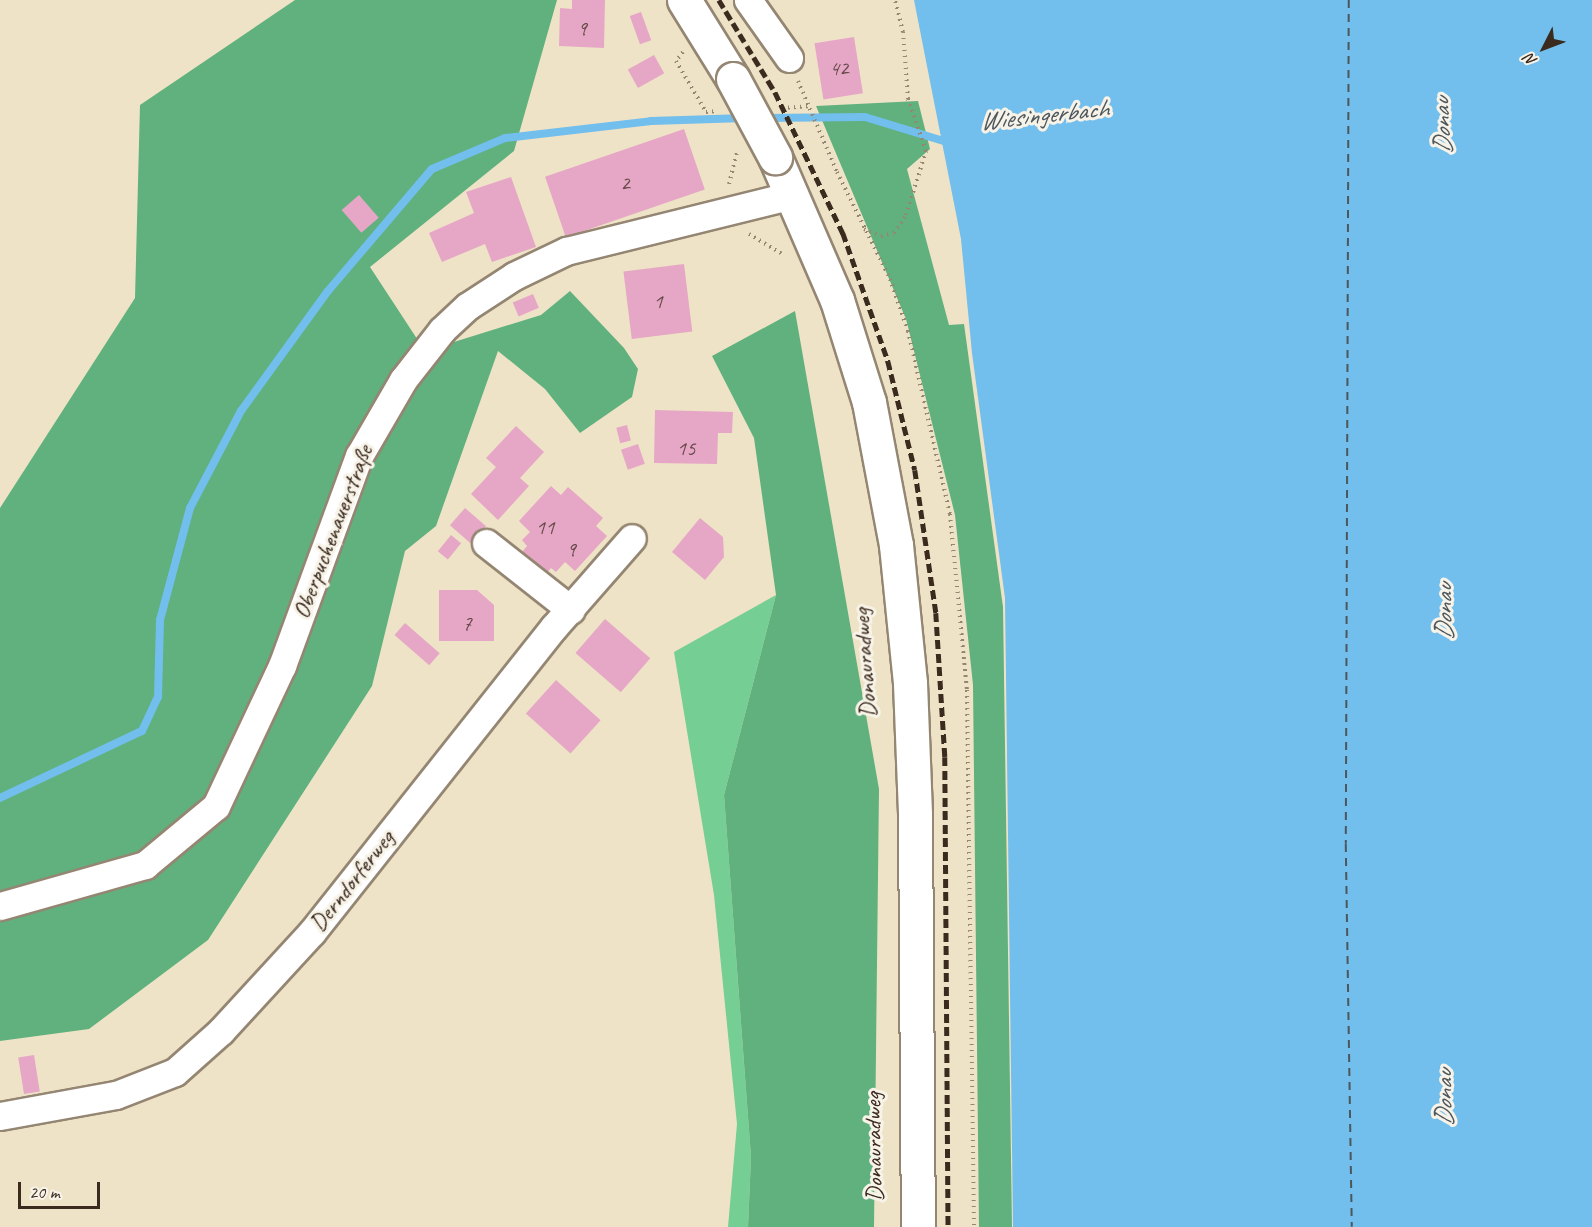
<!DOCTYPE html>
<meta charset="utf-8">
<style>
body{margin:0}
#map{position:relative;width:1592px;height:1227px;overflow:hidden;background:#eee3c6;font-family:Caveat,sans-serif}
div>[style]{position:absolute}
.green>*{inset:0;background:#75ce94}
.forest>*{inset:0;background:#60b17e}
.water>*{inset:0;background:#72beec}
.stream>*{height:8px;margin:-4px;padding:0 4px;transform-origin:4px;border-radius:4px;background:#72beec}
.ferry>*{height:1.5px;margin-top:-0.75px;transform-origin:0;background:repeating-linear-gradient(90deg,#4c565c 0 8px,transparent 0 14px)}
.building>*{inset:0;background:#e6a7c6;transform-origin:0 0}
.path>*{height:4px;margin-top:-2px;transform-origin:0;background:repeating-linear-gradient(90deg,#948672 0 1.5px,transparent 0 6px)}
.roads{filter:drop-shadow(2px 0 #948672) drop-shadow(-2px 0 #948672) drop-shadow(0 2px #948672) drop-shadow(0 -2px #948672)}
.minor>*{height:27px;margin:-13.5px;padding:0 13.5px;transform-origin:13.5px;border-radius:13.5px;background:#fff}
.major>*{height:33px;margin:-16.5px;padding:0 16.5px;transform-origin:16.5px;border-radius:16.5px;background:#fff}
.rail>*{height:4.5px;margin-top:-2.25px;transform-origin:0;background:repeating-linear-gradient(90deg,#3b2a1e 0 9px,transparent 0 13.5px)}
.bridges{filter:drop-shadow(2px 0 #948672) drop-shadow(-2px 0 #948672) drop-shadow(0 2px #948672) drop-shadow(0 -2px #948672)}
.major-bridge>*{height:33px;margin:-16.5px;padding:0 16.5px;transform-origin:16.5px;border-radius:16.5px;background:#fff}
span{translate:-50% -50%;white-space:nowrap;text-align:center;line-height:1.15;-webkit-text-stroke:6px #f7f3e8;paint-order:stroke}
.number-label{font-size:21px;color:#664948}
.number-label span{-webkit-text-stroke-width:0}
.street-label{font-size:24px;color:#3b2a1e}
.water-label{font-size:26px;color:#4c565c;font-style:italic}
.north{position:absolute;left:1514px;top:18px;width:60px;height:60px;-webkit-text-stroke:4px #f7f3e8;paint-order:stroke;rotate:228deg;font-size:16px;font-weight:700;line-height:24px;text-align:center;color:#3b2a1e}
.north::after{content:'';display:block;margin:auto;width:21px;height:27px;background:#3b2a1e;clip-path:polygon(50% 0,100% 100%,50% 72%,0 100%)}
.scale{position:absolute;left:18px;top:1182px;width:82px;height:27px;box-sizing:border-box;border:3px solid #3b2a1e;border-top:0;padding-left:8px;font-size:18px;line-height:21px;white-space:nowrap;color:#3b2a1e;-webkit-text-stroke:4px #f7f3e8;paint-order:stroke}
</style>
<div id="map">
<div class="green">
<div style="clip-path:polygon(776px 595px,724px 795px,751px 1157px,748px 1227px,728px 1227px,737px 1124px,714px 895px,674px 652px)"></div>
</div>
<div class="forest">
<div style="clip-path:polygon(295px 0,557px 0,514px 151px,370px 267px,425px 351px,541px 315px,570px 291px,624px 348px,638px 369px,632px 397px,580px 433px,545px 389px,498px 351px,436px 526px,405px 551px,372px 686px,208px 940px,89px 1029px,0 1041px,0 508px,135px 298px,140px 105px)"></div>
<div style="clip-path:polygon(918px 101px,930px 149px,907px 169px,949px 325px,964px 324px,1003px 607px,1012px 1227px,979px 1227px,973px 685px,955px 515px,906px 319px,816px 106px)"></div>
<div style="clip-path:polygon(795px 311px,879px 789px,874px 1227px,748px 1227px,751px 1157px,724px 795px,776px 595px,754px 438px,712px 356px)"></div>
</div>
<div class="water">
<div style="clip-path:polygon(914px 0,1592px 0,1592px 1227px,1013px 1227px,1005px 598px,972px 353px,961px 239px)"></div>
</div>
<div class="stream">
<div style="left:763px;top:118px;width:102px;rotate:-0.6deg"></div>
<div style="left:865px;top:117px;width:89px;rotate:17deg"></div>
<div style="left:0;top:798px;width:157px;rotate:-25.3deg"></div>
<div style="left:142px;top:731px;width:38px;rotate:-65deg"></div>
<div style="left:158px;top:697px;width:77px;rotate:-88.5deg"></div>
<div style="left:160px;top:620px;width:116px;rotate:-75deg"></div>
<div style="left:190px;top:508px;width:110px;rotate:-62.3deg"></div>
<div style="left:241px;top:411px;width:148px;rotate:-54.1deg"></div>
<div style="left:328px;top:291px;width:160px;rotate:-49.6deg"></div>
<div style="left:432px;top:169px;width:79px;rotate:-23deg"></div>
<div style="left:505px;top:138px;width:147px;rotate:-6.6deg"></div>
<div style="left:651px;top:121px;width:94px;rotate:-1.8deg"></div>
</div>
<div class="ferry">
<div style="left:1349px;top:0;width:844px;rotate:90.2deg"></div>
<div style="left:1346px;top:844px;width:383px;rotate:89.1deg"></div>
</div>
<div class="building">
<div style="clip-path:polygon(572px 0,605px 0,604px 48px,559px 46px,560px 8px,572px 9px)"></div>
<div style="left:641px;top:12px;width:30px;height:12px;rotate:70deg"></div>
<div style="left:854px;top:37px;width:57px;height:40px;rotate:81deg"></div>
<div style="left:654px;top:55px;width:21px;height:30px;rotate:61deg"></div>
<div style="left:684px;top:129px;width:64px;height:147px;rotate:71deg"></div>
<div style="clip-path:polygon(511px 177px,536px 247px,492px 262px,485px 244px,442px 262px,429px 233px,474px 213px,466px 192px)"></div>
<div style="left:359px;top:195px;width:30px;height:23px;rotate:49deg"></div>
<div style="left:684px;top:264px;width:68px;height:61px;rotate:83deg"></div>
<div style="left:533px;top:294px;width:15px;height:22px;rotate:67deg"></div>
<div style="clip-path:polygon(655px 410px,733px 412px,732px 433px,718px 433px,717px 464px,654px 463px)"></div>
<div style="left:627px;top:425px;width:16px;height:11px;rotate:76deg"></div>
<div style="clip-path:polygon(516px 426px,544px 452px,520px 478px,529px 486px,498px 520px,471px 494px,496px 467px,486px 458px)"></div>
<div style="left:638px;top:444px;width:21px;height:18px;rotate:71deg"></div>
<div style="clip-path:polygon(551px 486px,561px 495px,568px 487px,603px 518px,596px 526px,607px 536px,575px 571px,565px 562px,556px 572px,551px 568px,546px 574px,522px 552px,527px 546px,522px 540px,530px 532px,519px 521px)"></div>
<div style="left:465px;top:508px;width:28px;height:23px;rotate:41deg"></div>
<div style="clip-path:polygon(700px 518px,723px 537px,724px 557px,705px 580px,672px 552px)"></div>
<div style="left:451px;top:535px;width:13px;height:21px;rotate:39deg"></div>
<div style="clip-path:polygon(439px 590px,477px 590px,494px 605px,494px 641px,439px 641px)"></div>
<div style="left:605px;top:619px;width:60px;height:45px;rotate:41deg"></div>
<div style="left:405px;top:623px;width:46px;height:16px;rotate:41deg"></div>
<div style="left:556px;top:680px;width:60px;height:45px;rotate:42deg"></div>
<div style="left:34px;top:1055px;width:37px;height:16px;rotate:81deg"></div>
</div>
<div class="path">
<div style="left:683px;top:52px;width:11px;rotate:128deg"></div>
<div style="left:676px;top:61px;width:59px;rotate:59.5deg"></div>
<div style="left:706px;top:112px;width:11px;rotate:-5deg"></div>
<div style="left:798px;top:81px;width:99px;rotate:66.8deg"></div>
<div style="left:837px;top:172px;width:119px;rotate:63.6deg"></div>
<div style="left:890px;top:279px;width:55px;rotate:70.9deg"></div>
<div style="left:908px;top:331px;width:188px;rotate:77.1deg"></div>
<div style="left:950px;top:514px;width:177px;rotate:84.5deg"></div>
<div style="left:967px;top:690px;width:537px;rotate:89.25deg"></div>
<div style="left:782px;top:108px;width:26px;rotate:-4deg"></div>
<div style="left:729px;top:184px;width:34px;rotate:-76deg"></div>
<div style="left:864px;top:229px;width:18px;rotate:22deg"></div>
<div style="left:881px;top:236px;width:13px;rotate:-13deg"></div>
<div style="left:894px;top:233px;width:22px;rotate:-56deg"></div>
<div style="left:906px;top:215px;width:67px;rotate:-72.6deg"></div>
<div style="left:926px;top:151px;width:55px;rotate:-109.1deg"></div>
<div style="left:908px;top:99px;width:67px;rotate:-94.3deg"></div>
<div style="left:903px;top:32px;width:33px;rotate:-104deg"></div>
<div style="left:749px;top:234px;width:41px;rotate:31deg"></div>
</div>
<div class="roads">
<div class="minor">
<div style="left:748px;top:0;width:71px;rotate:54.7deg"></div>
<div style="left:486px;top:543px;width:108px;rotate:38.2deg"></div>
<div style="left:0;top:906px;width:151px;rotate:-15.8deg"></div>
<div style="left:145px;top:865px;width:92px;rotate:-39.7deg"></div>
<div style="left:216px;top:806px;width:155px;rotate:-64.8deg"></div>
<div style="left:282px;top:666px;width:224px;rotate:-69.9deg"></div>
<div style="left:359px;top:456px;width:88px;rotate:-59.9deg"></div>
<div style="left:403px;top:380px;width:63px;rotate:-52deg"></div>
<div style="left:442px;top:330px;width:35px;rotate:-43deg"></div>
<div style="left:468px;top:306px;width:55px;rotate:-33.1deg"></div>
<div style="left:514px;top:276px;width:58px;rotate:-25.7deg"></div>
<div style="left:566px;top:251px;width:233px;rotate:-13.9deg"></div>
<div style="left:0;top:1116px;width:118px;rotate:-10.3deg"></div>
<div style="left:116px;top:1095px;width:63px;rotate:-21.3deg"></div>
<div style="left:175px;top:1072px;width:62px;rotate:-41.7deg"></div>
<div style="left:221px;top:1031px;width:134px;rotate:-47.4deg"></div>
<div style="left:312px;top:932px;width:389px;rotate:-51.6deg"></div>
<div style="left:554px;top:627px;width:118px;rotate:-48.8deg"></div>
</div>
<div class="major">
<div style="left:684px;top:0;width:93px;rotate:58.2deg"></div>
<div style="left:775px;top:157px;width:156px;rotate:66.6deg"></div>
<div style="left:837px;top:300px;width:107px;rotate:72.6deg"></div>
<div style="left:869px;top:402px;width:146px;rotate:79.3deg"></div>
<div style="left:896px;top:545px;width:139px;rotate:84.2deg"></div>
<div style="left:910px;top:683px;width:132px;rotate:87.8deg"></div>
<div style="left:915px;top:815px;width:412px;rotate:89.6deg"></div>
</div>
</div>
<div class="rail">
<div style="left:719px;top:0;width:108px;rotate:58.7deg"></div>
<div style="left:775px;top:92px;width:157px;rotate:64.3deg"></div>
<div style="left:843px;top:233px;width:136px;rotate:70.6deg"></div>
<div style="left:888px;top:361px;width:112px;rotate:76.1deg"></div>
<div style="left:915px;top:470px;width:145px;rotate:81.6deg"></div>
<div style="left:936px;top:613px;width:144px;rotate:86.4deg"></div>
<div style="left:945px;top:757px;width:470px;rotate:89.6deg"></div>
</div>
<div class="bridges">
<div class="major-bridge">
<div style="left:733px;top:79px;width:89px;rotate:61.7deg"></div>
</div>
</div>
<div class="number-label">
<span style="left:582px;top:28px">9</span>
<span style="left:839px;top:68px">42</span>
<span style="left:625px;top:183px">2</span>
<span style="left:658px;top:301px">1</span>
<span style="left:686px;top:448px">15</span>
<span style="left:545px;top:527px">11</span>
<span style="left:571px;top:549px">9</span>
<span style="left:467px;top:623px">7</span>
</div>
<div class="street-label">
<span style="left:333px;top:532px;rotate:-69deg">Oberpuchenauerstraße</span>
<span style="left:865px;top:663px;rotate:-94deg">Donauradweg</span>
<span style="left:352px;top:881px;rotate:-52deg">Derndorferweg</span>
<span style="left:874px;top:1147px;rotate:-91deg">Donauradweg</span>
</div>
<div class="water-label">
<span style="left:1044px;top:115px;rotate:-6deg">Wiesingerbach</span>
<span style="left:1442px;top:126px;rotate:-92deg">Donau</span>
<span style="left:1444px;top:612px;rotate:-90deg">Donau</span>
<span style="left:1444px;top:1098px;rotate:-90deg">Donau</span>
</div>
<div class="north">N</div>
<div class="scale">20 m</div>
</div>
